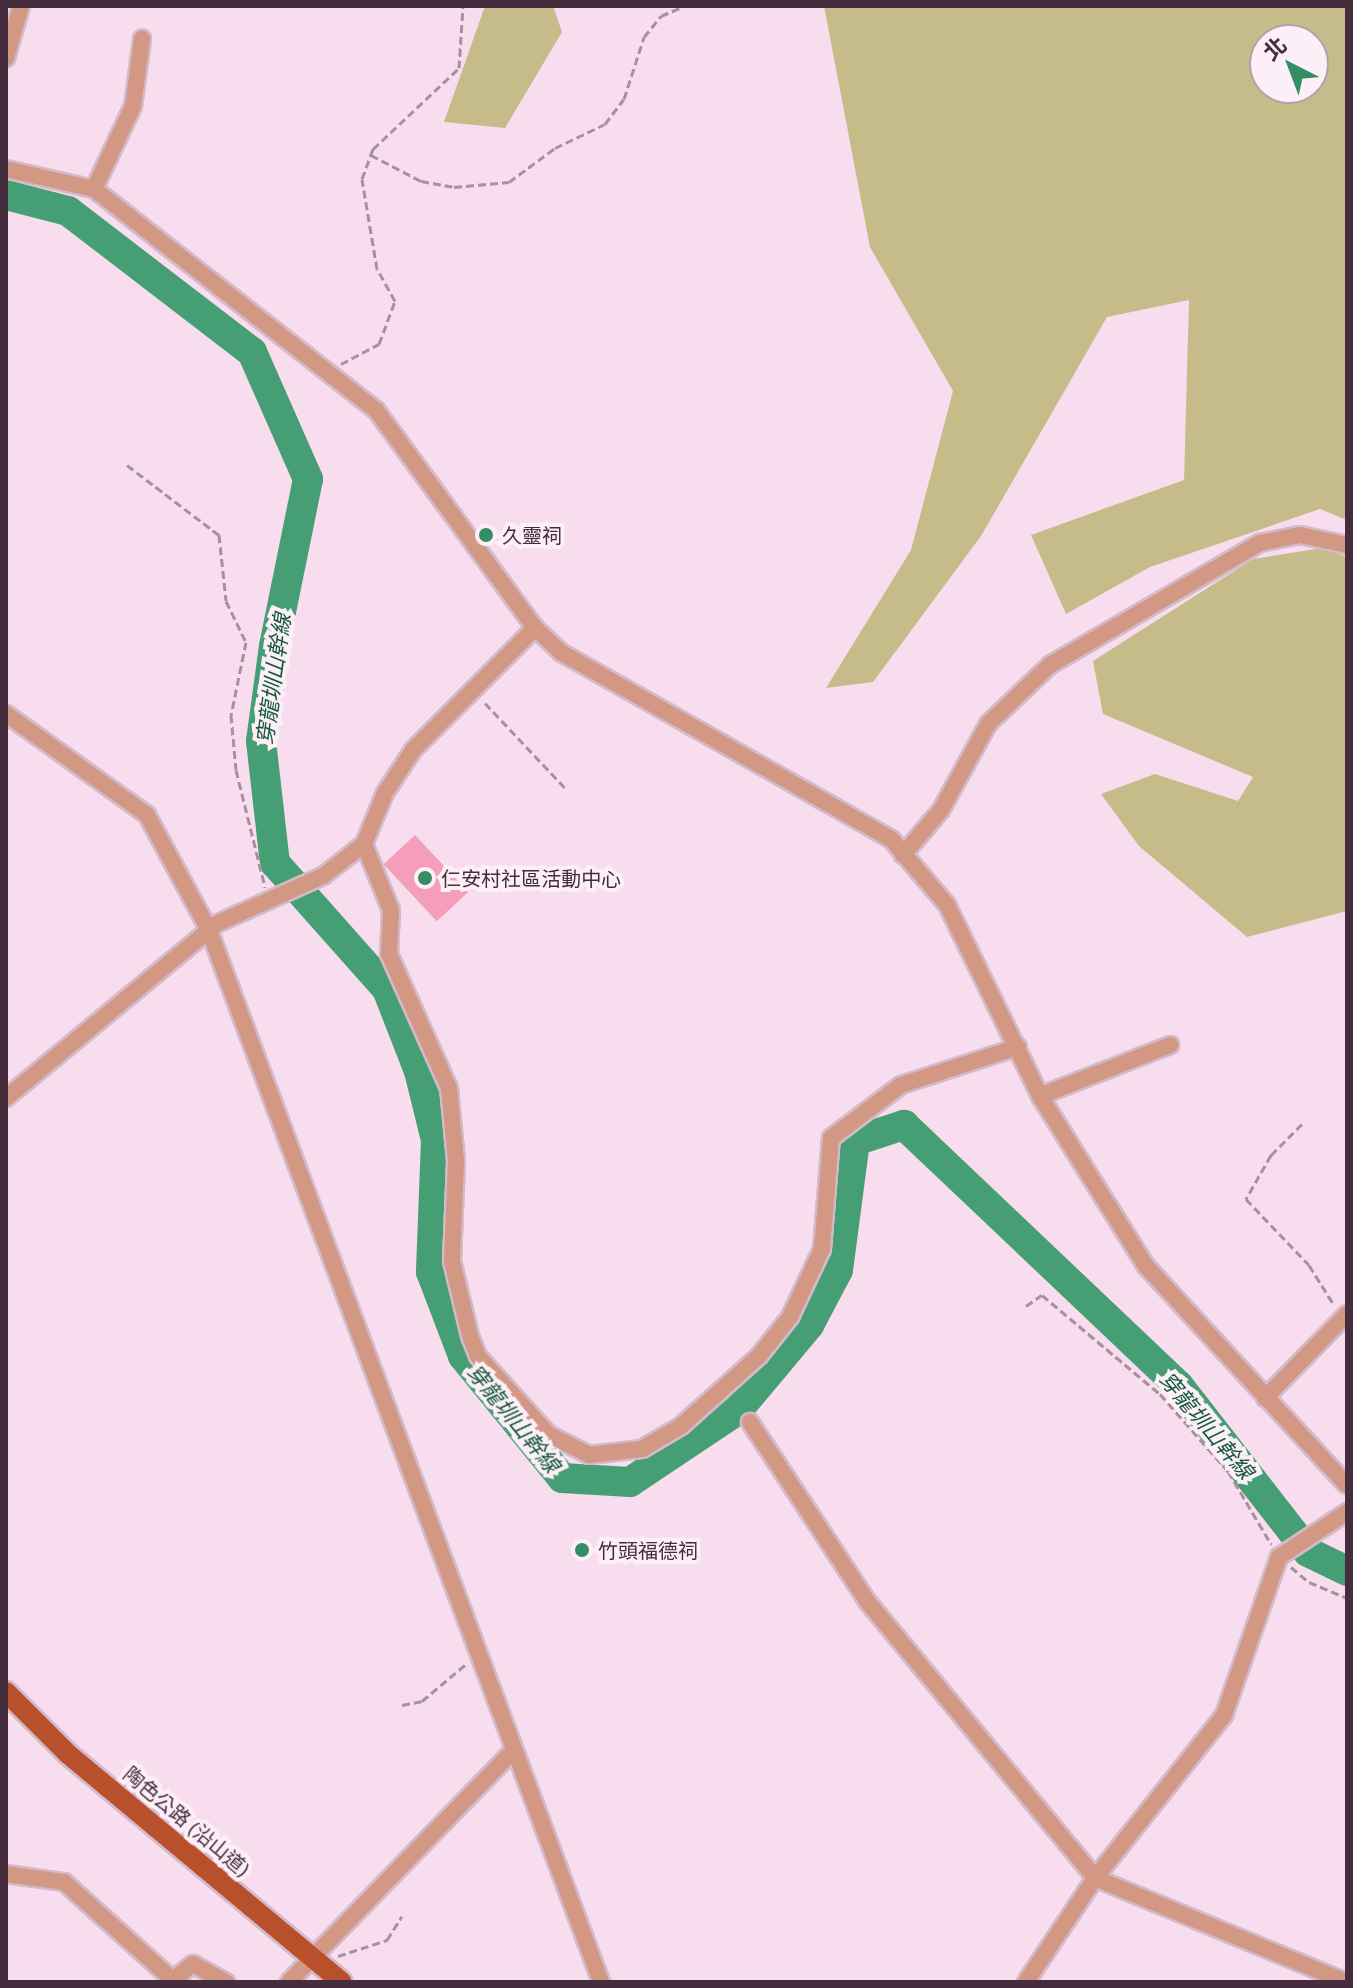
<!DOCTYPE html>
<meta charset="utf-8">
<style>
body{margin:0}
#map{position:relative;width:1353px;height:1988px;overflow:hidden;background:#f7ddee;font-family:"Open Sans","Noto Sans TC",sans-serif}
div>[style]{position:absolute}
.green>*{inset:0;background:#c5bc89}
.river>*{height:30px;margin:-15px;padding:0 15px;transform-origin:15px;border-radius:15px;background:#469f74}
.building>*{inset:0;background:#f59eb9;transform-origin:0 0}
.path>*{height:3px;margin-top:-1.5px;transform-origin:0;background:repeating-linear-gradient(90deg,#a990a0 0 8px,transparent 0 12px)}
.roads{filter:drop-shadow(2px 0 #d3bacb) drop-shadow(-2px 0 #d3bacb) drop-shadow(0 2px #d3bacb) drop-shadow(0 -2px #d3bacb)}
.minor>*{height:16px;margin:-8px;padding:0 8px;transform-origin:8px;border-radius:8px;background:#d39884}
.major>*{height:20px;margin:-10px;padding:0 10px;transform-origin:10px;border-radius:10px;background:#b8502b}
.dots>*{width:22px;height:22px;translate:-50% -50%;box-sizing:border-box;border:4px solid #fceff7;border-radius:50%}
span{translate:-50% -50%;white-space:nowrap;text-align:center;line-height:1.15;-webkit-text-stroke:8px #fceff7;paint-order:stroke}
.poi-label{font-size:20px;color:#452d3d}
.left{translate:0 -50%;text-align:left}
.street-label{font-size:20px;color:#452d3d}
.water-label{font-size:22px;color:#16593b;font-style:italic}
.frame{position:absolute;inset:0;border:8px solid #452d3d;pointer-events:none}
.north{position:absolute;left:1249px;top:24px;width:80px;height:80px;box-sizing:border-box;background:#fceff7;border:2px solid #b3a1ad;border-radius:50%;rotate:318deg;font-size:22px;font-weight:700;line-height:32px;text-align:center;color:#452d3d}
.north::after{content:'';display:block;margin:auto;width:28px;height:36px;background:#348d63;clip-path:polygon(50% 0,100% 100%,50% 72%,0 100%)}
</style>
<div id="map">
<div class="green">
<div style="clip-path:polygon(485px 6px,553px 6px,562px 32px,505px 128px,444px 122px)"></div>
<div style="clip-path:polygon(evenodd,824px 6px,1347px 6px,1347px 520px,1320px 509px,1150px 567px,1066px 614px,1031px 535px,1184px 480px,1189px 300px,1107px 317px,981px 536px,873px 682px,826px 688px,911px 550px,953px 391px,870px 247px,824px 6px,1265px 40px,1313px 40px,1313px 88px,1265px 88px,1265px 40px)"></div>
<div style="clip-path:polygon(1322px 548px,1347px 557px,1347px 911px,1247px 937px,1139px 846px,1101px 794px,1155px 774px,1238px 801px,1253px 777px,1103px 714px,1093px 661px,1253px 559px)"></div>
</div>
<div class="river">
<div style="left:6px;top:195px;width:64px;rotate:14.5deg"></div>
<div style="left:68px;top:211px;width:232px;rotate:37.5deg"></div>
<div style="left:252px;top:352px;width:139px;rotate:66.2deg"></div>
<div style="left:308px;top:479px;width:170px;rotate:101.5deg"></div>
<div style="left:274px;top:646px;width:96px;rotate:97.8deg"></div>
<div style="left:261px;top:741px;width:123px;rotate:83.5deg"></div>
<div style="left:275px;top:863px;width:169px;rotate:48.4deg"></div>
<div style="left:387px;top:989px;width:88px;rotate:68.7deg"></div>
<div style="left:419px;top:1071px;width:71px;rotate:76.2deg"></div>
<div style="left:436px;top:1140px;width:132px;rotate:92.2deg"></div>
<div style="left:431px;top:1272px;width:90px;rotate:69.1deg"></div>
<div style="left:463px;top:1356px;width:157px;rotate:50.9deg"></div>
<div style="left:562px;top:1478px;width:68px;rotate:3.4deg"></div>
<div style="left:630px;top:1482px;width:130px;rotate:-33.7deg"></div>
<div style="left:738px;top:1410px;width:111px;rotate:-50.1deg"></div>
<div style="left:809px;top:1325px;width:62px;rotate:-62.2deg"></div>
<div style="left:838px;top:1270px;width:130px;rotate:-82.5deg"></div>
<div style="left:855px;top:1141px;width:52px;rotate:-18.1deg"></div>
<div style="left:904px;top:1125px;width:379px;rotate:43.5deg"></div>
<div style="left:1179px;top:1386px;width:210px;rotate:52.1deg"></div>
<div style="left:1308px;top:1552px;width:43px;rotate:26deg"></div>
</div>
<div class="building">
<div style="left:415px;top:835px;width:78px;height:43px;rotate:47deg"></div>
</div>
<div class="path">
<div style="left:371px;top:155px;width:56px;rotate:27.5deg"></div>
<div style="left:421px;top:181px;width:34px;rotate:10deg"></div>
<div style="left:454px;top:187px;width:55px;rotate:-5.2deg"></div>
<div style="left:509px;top:182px;width:57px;rotate:-36.5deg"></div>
<div style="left:555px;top:148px;width:55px;rotate:-25.6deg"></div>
<div style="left:605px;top:124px;width:31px;rotate:-53deg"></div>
<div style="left:624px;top:99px;width:65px;rotate:-72.1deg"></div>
<div style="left:644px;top:37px;width:27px;rotate:-51deg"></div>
<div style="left:661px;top:16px;width:25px;rotate:-23deg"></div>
<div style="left:341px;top:364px;width:43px;rotate:-27.8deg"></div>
<div style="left:379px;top:344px;width:46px;rotate:-69.6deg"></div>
<div style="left:395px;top:301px;width:37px;rotate:-119deg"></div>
<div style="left:377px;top:269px;width:91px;rotate:-99.5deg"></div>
<div style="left:362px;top:179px;width:32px;rotate:-70deg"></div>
<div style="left:373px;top:149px;width:118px;rotate:-43.3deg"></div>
<div style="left:459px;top:68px;width:62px;rotate:-86.3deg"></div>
<div style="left:127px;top:465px;width:116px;rotate:37.3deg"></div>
<div style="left:219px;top:535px;width:66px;rotate:83.9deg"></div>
<div style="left:226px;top:601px;width:46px;rotate:64deg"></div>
<div style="left:246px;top:642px;width:75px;rotate:101.6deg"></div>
<div style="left:231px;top:715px;width:55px;rotate:84.8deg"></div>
<div style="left:236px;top:770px;width:121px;rotate:76.1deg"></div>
<div style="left:485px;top:703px;width:120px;rotate:46.7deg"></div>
<div style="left:1302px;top:1124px;width:44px;rotate:135deg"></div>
<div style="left:1271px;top:1155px;width:51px;rotate:119.6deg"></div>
<div style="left:1246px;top:1199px;width:91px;rotate:46.3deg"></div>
<div style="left:1309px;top:1265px;width:47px;rotate:58deg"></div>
<div style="left:1026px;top:1306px;width:19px;rotate:-35deg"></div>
<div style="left:1042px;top:1295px;width:154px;rotate:40deg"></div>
<div style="left:1160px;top:1394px;width:103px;rotate:48.6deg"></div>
<div style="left:1228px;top:1471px;width:85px;rotate:59.5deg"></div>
<div style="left:1291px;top:1567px;width:23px;rotate:40deg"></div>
<div style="left:1309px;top:1582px;width:41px;rotate:22.8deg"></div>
<div style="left:402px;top:1705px;width:20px;rotate:-11deg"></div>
<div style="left:422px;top:1701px;width:57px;rotate:-40.1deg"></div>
<div style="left:338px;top:1956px;width:52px;rotate:-18.1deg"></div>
<div style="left:387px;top:1940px;width:28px;rotate:-58deg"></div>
</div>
<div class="roads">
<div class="minor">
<div style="left:6px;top:58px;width:54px;rotate:-73.9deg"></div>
<div style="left:6px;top:169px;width:90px;rotate:12.8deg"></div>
<div style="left:94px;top:189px;width:358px;rotate:38.1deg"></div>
<div style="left:376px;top:410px;width:270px;rotate:53.9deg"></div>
<div style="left:535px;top:628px;width:37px;rotate:43deg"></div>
<div style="left:562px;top:653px;width:379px;rotate:29.5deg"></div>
<div style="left:892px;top:840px;width:85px;rotate:49.8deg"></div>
<div style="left:947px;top:905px;width:212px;rotate:64deg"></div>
<div style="left:1040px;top:1096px;width:200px;rotate:58.1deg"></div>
<div style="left:1146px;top:1266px;width:297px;rotate:47.5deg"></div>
<div style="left:94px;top:189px;width:92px;rotate:-64.8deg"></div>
<div style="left:133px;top:106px;width:68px;rotate:-82.3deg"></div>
<div style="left:6px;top:714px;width:173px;rotate:35.6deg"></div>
<div style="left:147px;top:815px;width:131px;rotate:61.7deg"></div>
<div style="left:209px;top:930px;width:1123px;rotate:69.56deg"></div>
<div style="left:364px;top:844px;width:71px;rotate:67.8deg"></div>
<div style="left:391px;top:910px;width:44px;rotate:92.6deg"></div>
<div style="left:389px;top:954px;width:147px;rotate:65.9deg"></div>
<div style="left:449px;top:1088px;width:73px;rotate:84.5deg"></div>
<div style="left:456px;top:1161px;width:100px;rotate:92.3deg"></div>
<div style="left:452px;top:1261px;width:77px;rotate:76.5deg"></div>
<div style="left:470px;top:1336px;width:22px;rotate:68deg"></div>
<div style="left:478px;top:1356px;width:105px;rotate:48.1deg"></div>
<div style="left:548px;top:1434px;width:46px;rotate:27.1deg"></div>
<div style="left:589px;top:1455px;width:53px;rotate:-6.5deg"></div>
<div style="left:642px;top:1449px;width:45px;rotate:-30.5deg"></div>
<div style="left:681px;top:1426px;width:105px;rotate:-41.9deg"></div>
<div style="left:759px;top:1356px;width:50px;rotate:-51.5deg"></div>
<div style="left:790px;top:1317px;width:75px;rotate:-64.8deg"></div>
<div style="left:822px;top:1249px;width:111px;rotate:-85.4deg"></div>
<div style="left:831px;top:1138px;width:88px;rotate:-37.1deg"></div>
<div style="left:901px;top:1085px;width:123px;rotate:-18deg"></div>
<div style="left:903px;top:855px;width:59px;rotate:-49.8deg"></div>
<div style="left:941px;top:810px;width:98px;rotate:-61.3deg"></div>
<div style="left:988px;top:724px;width:86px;rotate:-43.6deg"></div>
<div style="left:1050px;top:665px;width:243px;rotate:-30.2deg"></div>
<div style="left:1260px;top:543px;width:41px;rotate:-11.3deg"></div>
<div style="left:1300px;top:535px;width:48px;rotate:12deg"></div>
<div style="left:1040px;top:1096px;width:140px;rotate:-21.4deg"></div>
<div style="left:6px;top:1098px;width:273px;rotate:-39.6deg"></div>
<div style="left:216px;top:924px;width:117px;rotate:-24.2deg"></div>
<div style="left:323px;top:876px;width:52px;rotate:-38deg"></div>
<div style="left:364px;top:844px;width:55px;rotate:-67.6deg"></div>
<div style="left:385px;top:793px;width:51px;rotate:-56.9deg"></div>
<div style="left:413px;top:750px;width:173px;rotate:-45deg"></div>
<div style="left:1265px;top:1398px;width:117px;rotate:-45.7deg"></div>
<div style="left:750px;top:1422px;width:214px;rotate:56.8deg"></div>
<div style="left:867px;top:1601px;width:359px;rotate:50.5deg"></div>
<div style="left:1095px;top:1878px;width:272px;rotate:22.5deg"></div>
<div style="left:6px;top:1874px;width:59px;rotate:7.9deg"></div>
<div style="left:64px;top:1882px;width:147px;rotate:42deg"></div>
<div style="left:173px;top:1980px;width:26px;rotate:-39deg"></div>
<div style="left:193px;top:1964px;width:38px;rotate:29deg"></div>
<div style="left:289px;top:1982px;width:320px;rotate:-45.9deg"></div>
<div style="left:1026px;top:1982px;width:125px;rotate:-56.4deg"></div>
<div style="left:1095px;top:1878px;width:208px;rotate:-51.6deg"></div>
<div style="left:1224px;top:1715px;width:167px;rotate:-70.8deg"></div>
<div style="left:1279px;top:1557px;width:82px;rotate:-33.5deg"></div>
</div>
<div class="major">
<div style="left:6px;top:1692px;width:88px;rotate:45deg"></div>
<div style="left:68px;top:1754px;width:356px;rotate:39.8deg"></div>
</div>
</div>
<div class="dots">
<div style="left:486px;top:535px;background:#348d63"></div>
<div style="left:425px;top:878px;background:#348d63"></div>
<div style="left:582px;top:1550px;background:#348d63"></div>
</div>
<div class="poi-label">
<span class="left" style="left:502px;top:535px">久靈祠</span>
<span class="left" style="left:441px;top:878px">仁安村社區活動中心</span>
<span class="left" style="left:598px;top:1550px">竹頭福德祠</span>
</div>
<div class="street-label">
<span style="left:187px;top:1821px;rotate:40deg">陶色公路 (沿山道)</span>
</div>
<div class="water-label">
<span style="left:273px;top:679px;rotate:-82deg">穿龍圳山幹線</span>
<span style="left:514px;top:1418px;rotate:51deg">穿龍圳山幹線</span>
<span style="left:1207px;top:1425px;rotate:50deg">穿龍圳山幹線</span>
</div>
<div class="frame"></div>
<div class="north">北</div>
</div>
